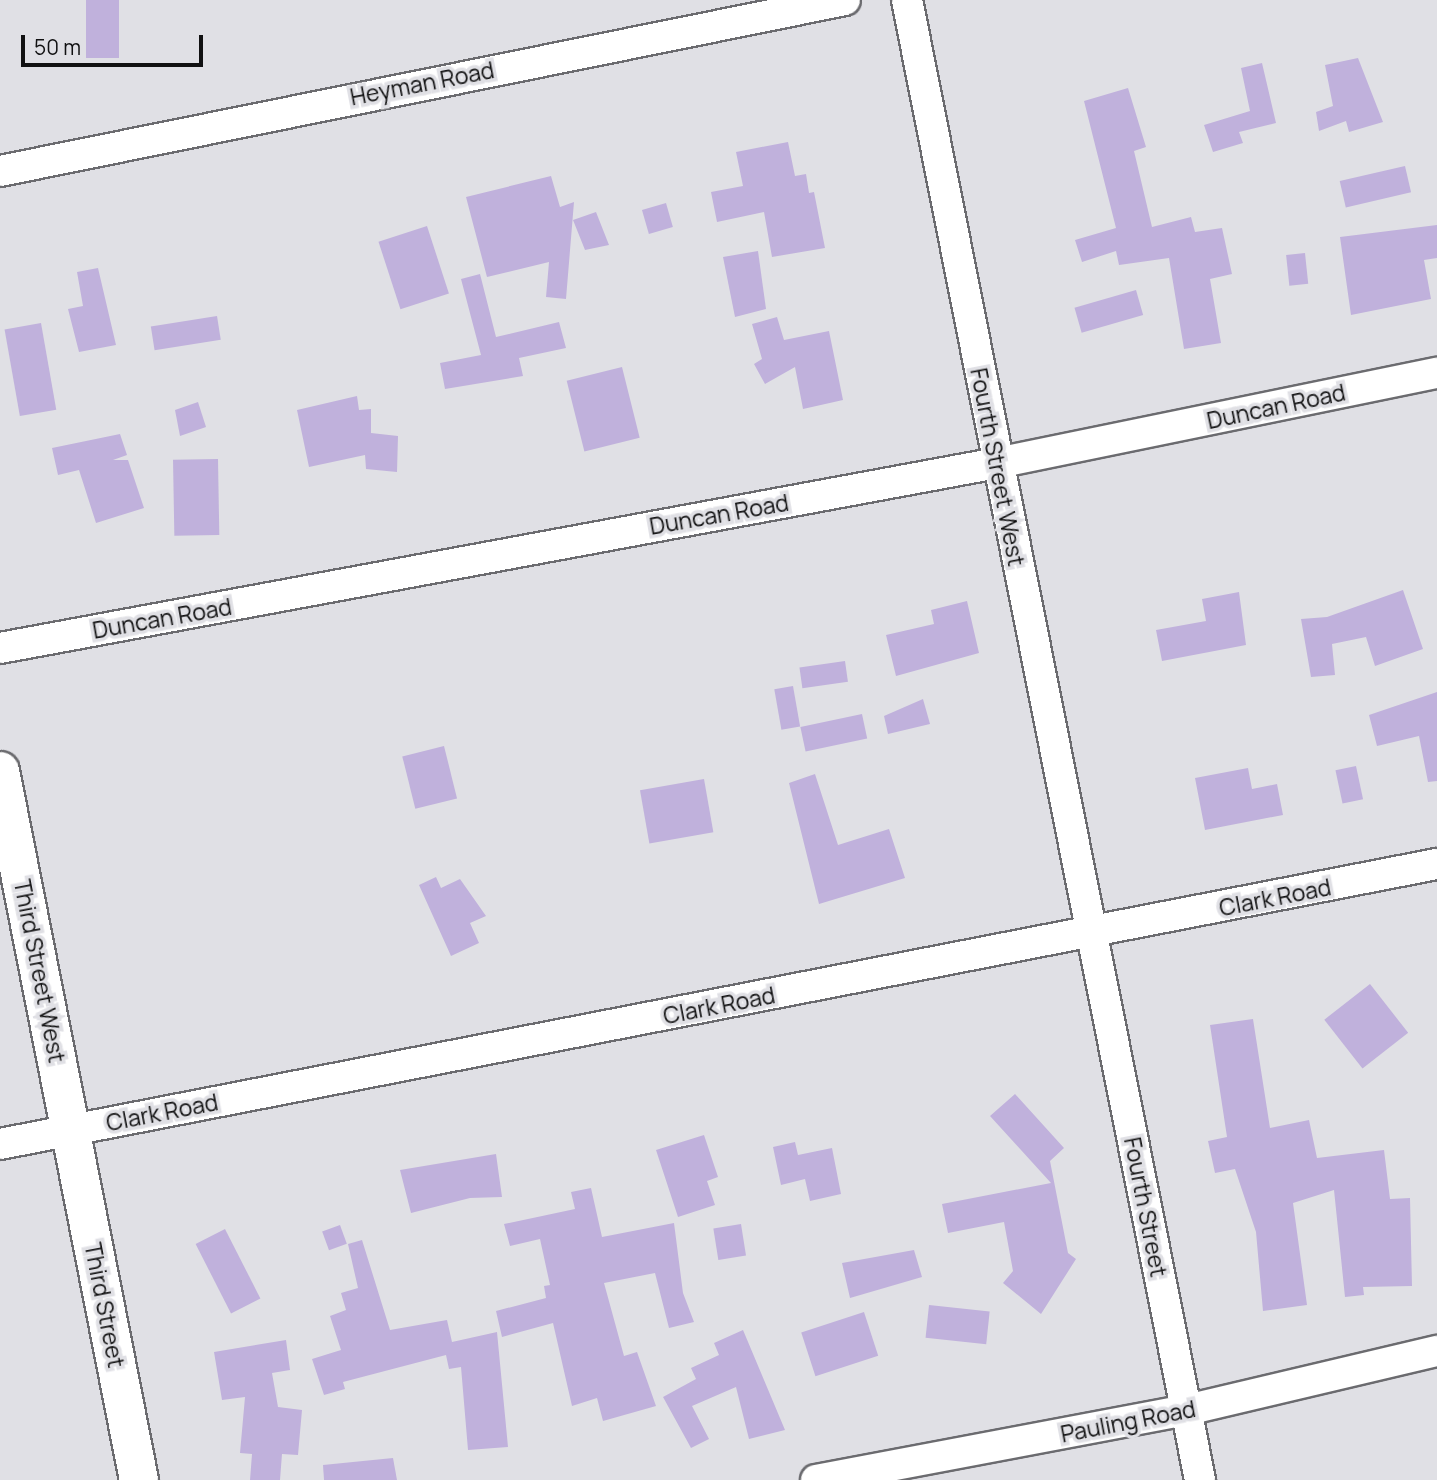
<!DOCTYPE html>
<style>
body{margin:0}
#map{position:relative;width:1437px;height:1480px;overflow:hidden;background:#e0e0e5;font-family:Manrope,sans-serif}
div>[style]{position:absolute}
.building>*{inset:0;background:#c0b1dc;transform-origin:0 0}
.roads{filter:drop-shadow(2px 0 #6b6b6f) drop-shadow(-2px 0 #6b6b6f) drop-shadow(0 2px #6b6b6f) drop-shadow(0 -2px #6b6b6f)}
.street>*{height:30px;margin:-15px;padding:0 15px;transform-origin:15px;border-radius:15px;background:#fff}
.secondary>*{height:38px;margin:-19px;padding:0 19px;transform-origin:19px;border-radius:19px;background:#fff}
span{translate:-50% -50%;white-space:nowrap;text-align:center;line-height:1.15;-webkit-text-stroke:7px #e0e0e5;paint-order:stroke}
.street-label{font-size:23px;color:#111112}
.scale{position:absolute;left:21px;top:35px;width:182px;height:32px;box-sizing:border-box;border:4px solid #111112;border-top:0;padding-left:9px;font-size:21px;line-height:24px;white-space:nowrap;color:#111112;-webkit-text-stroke:5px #e0e0e5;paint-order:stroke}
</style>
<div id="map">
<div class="building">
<div style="left:86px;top:0;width:33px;height:58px"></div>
<div style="clip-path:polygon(1358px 58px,1383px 122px,1349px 132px,1346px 121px,1319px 131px,1316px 112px,1333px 106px,1325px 65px)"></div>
<div style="clip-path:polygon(1262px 63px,1276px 123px,1239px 132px,1243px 143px,1213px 152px,1204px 125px,1250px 111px,1241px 68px)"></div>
<div style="clip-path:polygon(1128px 88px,1146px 147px,1134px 151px,1152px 227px,1191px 217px,1195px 232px,1222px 228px,1232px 274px,1210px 279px,1221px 343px,1184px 349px,1169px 258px,1119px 265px,1116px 251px,1082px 262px,1075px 240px,1116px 228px,1084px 101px)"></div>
<div style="clip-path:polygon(788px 142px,795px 176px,806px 174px,809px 193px,814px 192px,825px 248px,772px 257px,764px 212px,717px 222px,711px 192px,743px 186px,736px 152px)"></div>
<div style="left:1405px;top:166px;width:27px;height:67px;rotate:77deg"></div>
<div style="clip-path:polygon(551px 176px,560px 207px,574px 202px,566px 299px,546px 297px,549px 262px,487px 277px,466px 197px)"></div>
<div style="left:666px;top:203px;width:25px;height:25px;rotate:74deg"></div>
<div style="clip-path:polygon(596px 212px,609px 245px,585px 250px,573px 220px)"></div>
<div style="clip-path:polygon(1437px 225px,1437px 258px,1424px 260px,1431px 299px,1351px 315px,1340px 237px)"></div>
<div style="left:427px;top:226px;width:71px;height:51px;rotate:72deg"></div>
<div style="clip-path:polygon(758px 251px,766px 309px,735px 317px,723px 257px)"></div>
<div style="left:1305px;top:253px;width:31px;height:19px;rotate:84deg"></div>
<div style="clip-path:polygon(98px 268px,116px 345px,79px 352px,68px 309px,83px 306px,77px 272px)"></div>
<div style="clip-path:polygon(480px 274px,496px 337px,559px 322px,566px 348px,519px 358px,523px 376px,445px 389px,440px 363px,481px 355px,461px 279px)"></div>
<div style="left:1136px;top:290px;width:26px;height:64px;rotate:74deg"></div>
<div style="left:217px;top:316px;width:24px;height:67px;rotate:81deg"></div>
<div style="clip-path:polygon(777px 317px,784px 340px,829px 331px,843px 400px,803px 409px,795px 367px,765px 384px,754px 364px,762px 359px,752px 324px)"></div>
<div style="left:41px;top:323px;width:88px;height:37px;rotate:80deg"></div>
<div style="left:622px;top:367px;width:73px;height:57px;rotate:76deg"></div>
<div style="clip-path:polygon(357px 396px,359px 410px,371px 409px,371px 433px,398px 436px,397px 472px,366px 469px,365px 455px,309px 467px,297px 410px)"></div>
<div style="clip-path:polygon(198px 402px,206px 427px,180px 436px,175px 410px)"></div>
<div style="clip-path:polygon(120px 434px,127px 455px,113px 460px,128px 460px,144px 508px,96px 523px,79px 470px,58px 475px,52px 448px)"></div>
<div style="left:218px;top:459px;width:76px;height:45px;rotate:89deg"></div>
<div style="clip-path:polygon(1403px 590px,1423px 649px,1375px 666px,1366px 637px,1332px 644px,1335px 675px,1311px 677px,1301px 619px,1327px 617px)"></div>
<div style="clip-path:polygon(1239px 592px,1246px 645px,1162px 661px,1156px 630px,1206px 621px,1202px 599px)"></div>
<div style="clip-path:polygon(967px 601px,979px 653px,896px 676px,886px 635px,934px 624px,931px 610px)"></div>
<div style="left:845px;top:661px;width:21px;height:46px;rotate:82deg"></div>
<div style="left:793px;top:686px;width:41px;height:19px;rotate:80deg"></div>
<div style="clip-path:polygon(1437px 692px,1437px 781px,1428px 782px,1419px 736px,1377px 746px,1369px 715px)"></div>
<div style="clip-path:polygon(923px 699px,930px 724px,888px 734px,884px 716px)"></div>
<div style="left:862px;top:714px;width:25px;height:63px;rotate:78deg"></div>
<div style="left:444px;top:746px;width:54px;height:43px;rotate:76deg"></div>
<div style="left:1356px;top:766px;width:34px;height:21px;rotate:78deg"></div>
<div style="clip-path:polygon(1248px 768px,1252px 789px,1277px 784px,1283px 815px,1205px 830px,1195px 778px)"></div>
<div style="clip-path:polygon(815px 774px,838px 845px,889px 829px,905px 878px,819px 904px,789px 783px)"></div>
<div style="left:704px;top:779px;width:54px;height:65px;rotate:80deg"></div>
<div style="clip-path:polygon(436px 877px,441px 888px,460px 879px,486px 916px,470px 923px,479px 943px,451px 956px,419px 885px)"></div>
<div style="left:1370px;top:984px;width:62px;height:58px;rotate:52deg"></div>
<div style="clip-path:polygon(1253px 1019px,1270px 1128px,1309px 1120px,1317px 1158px,1384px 1150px,1390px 1199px,1410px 1198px,1412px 1286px,1363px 1287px,1364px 1295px,1345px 1297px,1334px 1190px,1293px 1203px,1307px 1305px,1263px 1311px,1256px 1232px,1235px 1169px,1215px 1173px,1208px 1141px,1227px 1137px,1210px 1025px)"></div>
<div style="clip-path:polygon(1015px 1094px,1064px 1148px,1050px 1161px,1068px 1253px,1076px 1259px,1041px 1314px,1003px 1283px,1013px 1271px,1004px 1222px,948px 1233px,942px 1204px,1051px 1183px,990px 1116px)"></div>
<div style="clip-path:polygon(704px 1135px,718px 1177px,707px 1181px,715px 1205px,678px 1217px,656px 1150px)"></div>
<div style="clip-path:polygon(795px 1142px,798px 1155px,832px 1148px,841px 1194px,810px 1201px,805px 1179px,781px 1185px,773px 1147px)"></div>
<div style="clip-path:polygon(496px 1154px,502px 1197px,470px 1198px,411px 1213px,400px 1170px)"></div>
<div style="clip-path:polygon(591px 1188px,602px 1237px,674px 1223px,683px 1293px,694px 1322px,669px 1328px,655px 1273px,604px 1283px,624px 1356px,637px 1352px,656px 1406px,603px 1421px,597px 1398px,572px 1406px,553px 1323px,502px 1337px,496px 1311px,546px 1298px,544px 1286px,550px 1285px,540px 1239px,510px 1246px,504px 1224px,575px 1209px,571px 1192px)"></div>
<div style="left:741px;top:1224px;width:32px;height:28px;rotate:81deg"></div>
<div style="left:340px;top:1225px;width:20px;height:19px;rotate:70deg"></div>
<div style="left:225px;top:1229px;width:78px;height:33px;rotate:63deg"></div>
<div style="clip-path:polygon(362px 1240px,390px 1330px,447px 1320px,452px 1342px,497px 1332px,508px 1447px,468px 1450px,461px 1367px,449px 1369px,446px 1355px,343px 1382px,345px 1389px,324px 1395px,312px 1359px,341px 1350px,330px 1316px,346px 1310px,341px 1293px,358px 1288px,348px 1244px)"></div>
<div style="clip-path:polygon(914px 1250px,922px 1277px,850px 1298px,842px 1263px)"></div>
<div style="left:929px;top:1305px;width:61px;height:33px;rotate:6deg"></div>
<div style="left:864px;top:1312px;width:46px;height:66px;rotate:72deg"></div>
<div style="clip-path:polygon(743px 1330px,785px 1430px,749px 1439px,736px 1387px,692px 1406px,709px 1439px,691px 1448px,663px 1397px,696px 1379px,691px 1368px,719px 1355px,714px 1343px)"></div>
<div style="clip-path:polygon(286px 1340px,290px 1370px,272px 1373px,278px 1407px,302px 1410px,298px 1455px,282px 1454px,280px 1480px,250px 1480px,252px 1454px,240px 1453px,245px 1397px,222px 1400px,214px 1352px)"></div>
<div style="clip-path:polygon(393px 1458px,397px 1480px,324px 1480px,323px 1465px)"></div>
</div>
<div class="roads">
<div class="street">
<div style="left:907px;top:0;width:1509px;rotate:78.8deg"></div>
<div style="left:0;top:171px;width:862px;rotate:-11.44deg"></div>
<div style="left:0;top:648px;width:1014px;rotate:-10.51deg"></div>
<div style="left:997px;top:463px;width:449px;rotate:-11.6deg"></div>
<div style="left:0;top:1144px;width:1464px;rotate:-11.03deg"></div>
<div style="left:816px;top:1480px;width:378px;rotate:-10.7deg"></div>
<div style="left:1187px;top:1410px;width:257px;rotate:-13.3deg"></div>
</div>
<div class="secondary">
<div style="left:0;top:771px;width:722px;rotate:78.91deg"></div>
</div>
</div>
<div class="street-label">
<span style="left:422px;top:83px;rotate:-11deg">Heyman Road</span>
<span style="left:1276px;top:406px;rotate:-12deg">Duncan Road</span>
<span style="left:998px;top:467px;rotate:79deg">Fourth Street West</span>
<span style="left:719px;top:514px;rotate:-10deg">Duncan Road</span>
<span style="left:162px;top:618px;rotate:-10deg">Duncan Road</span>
<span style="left:1275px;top:897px;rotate:-11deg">Clark Road</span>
<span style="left:40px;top:971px;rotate:79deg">Third Street West</span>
<span style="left:719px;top:1005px;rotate:-11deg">Clark Road</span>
<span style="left:162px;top:1112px;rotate:-11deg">Clark Road</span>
<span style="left:1146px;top:1207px;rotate:79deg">Fourth Street</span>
<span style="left:105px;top:1305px;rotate:79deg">Third Street</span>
<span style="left:1128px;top:1421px;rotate:-11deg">Pauling Road</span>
</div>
<div class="scale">50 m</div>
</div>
